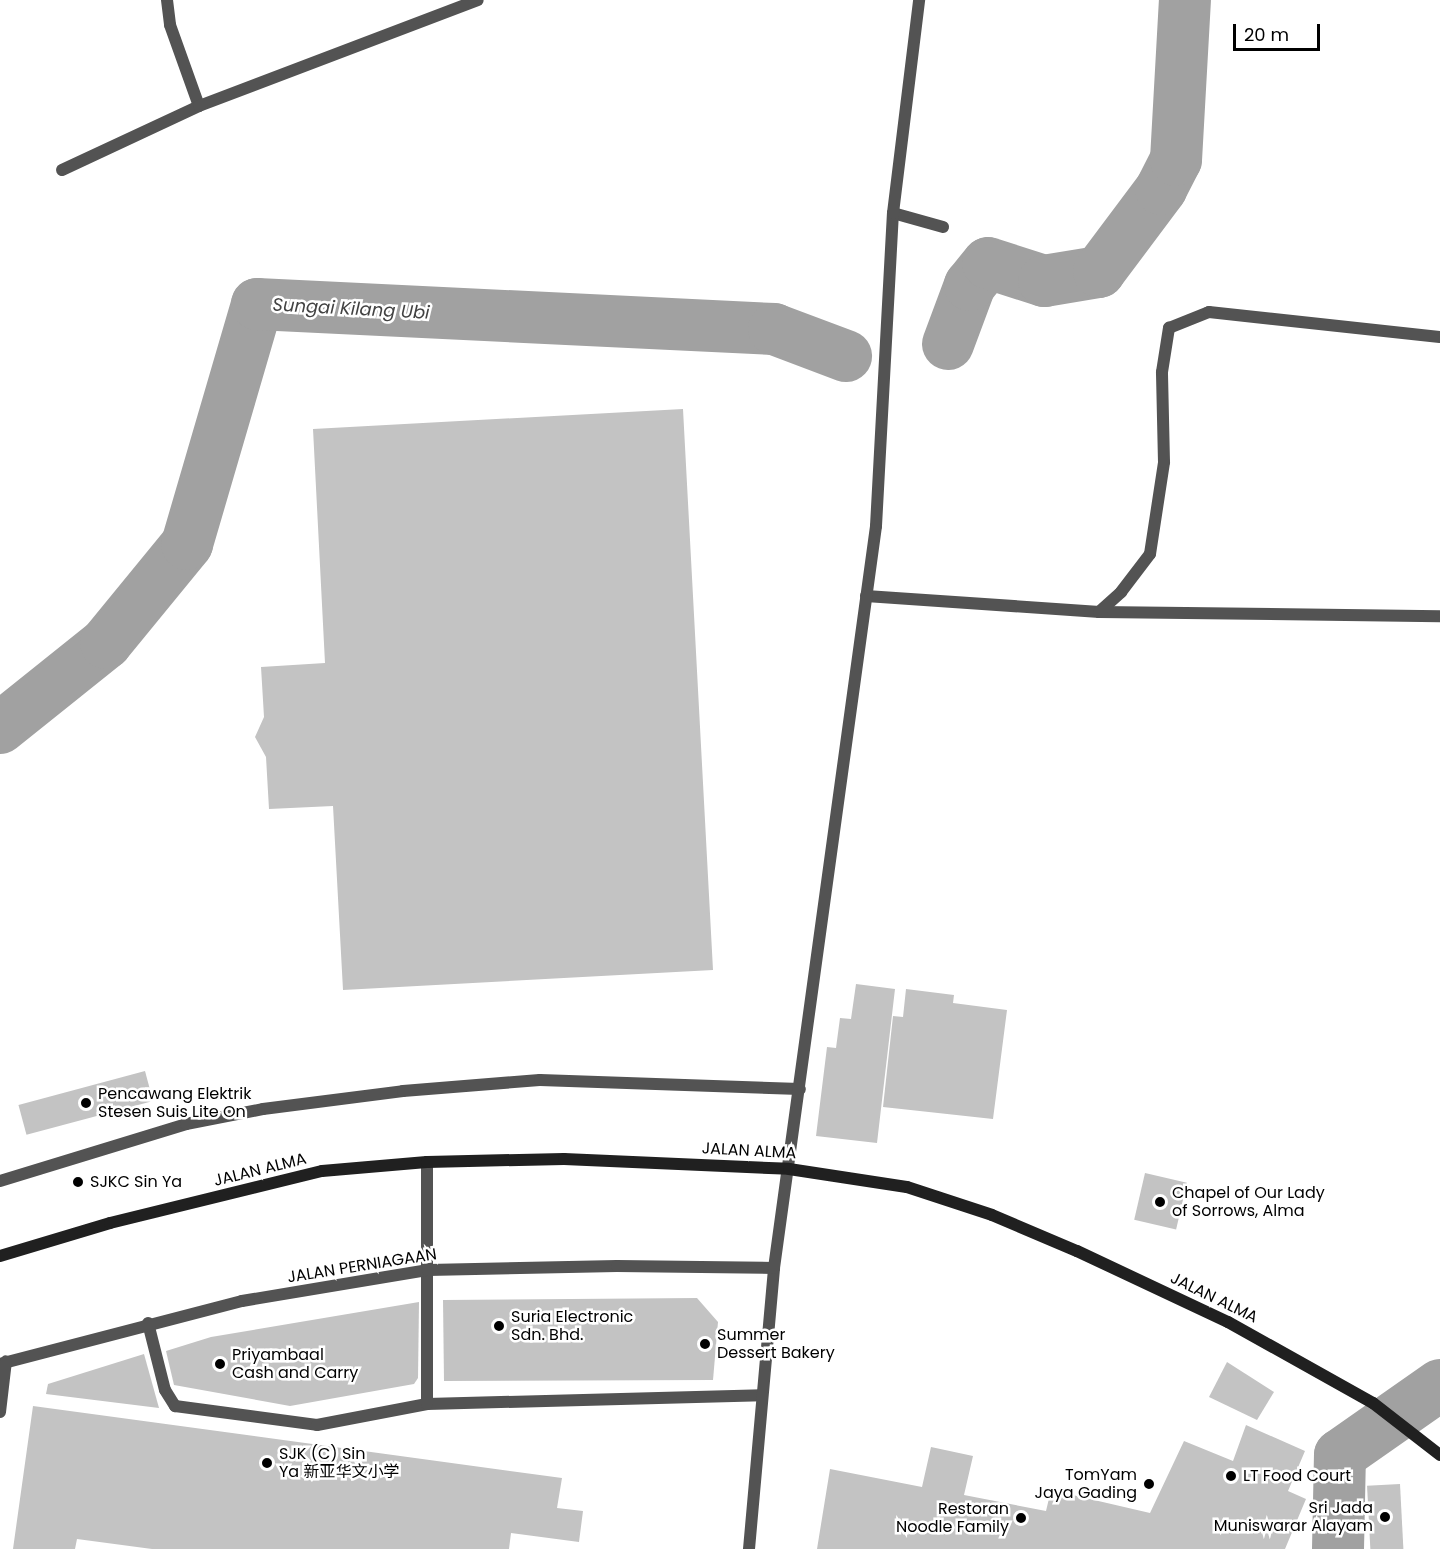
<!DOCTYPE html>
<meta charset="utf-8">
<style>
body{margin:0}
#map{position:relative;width:1440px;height:1549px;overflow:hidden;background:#fff;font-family:Poppins,"Noto Sans SC",sans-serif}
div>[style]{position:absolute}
.river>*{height:52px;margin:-26px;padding:0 26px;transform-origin:26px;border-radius:26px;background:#a1a1a1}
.building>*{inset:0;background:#c3c3c3;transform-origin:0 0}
.lane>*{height:12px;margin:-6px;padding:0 6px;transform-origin:6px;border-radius:6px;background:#535353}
.street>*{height:12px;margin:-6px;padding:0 6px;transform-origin:6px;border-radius:6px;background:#535353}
.secondary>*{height:12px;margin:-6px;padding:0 6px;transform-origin:6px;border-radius:6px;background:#202020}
.dots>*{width:16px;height:16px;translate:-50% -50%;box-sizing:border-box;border:3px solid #fff;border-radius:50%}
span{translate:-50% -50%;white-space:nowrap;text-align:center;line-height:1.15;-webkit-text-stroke:5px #fff;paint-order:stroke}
.poi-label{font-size:16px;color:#000}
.left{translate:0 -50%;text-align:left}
.right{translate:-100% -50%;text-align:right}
.street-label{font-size:16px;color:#000}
.water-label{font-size:18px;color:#424242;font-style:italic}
.scale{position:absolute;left:1233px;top:24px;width:87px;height:27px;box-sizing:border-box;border:3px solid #000;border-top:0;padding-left:8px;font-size:18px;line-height:21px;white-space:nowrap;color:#000;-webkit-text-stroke:4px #fff;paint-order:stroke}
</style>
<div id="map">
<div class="river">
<div style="left:948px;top:344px;width:63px;rotate:-69.6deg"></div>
<div style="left:970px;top:285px;width:28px;rotate:-51deg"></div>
<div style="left:988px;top:263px;width:59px;rotate:17.8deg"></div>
<div style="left:1044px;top:281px;width:56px;rotate:-9.3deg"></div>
<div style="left:1099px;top:272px;width:104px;rotate:-53.2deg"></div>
<div style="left:1161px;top:189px;width:33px;rotate:-63deg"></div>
<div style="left:1176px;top:160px;width:160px;rotate:-86.8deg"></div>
<div style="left:0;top:728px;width:136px;rotate:-38.7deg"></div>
<div style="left:106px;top:643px;width:128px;rotate:-50.7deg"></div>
<div style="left:187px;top:544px;width:250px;rotate:-73.7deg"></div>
<div style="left:257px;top:304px;width:518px;rotate:2.77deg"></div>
<div style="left:774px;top:329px;width:77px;rotate:20.6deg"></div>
<div style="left:1338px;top:1549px;width:94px;rotate:-88.8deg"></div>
<div style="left:1340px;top:1455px;width:122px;rotate:-35deg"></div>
</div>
<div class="building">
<div style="clip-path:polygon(683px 409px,713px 970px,343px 990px,333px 806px,269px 809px,266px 757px,255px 737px,264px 717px,261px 667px,325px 663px,313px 429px)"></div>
<div style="clip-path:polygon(856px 984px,895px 989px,877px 1143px,816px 1136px,827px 1047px,836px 1048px,840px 1018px,851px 1019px)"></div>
<div style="clip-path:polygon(906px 989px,954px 995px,953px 1003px,1007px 1010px,993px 1119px,883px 1107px,893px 1016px,903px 1017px)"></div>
<div style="left:145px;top:1071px;width:31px;height:131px;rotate:75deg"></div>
<div style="left:1145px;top:1173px;width:43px;height:48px;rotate:13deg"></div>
<div style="clip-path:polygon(697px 1298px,718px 1322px,713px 1380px,444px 1381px,443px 1300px)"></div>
<div style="clip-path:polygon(419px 1302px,418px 1378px,414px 1384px,290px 1406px,174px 1385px,166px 1351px,211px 1337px)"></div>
<div style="clip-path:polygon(144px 1354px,159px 1408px,46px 1394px,48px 1384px)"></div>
<div style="clip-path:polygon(1227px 1362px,1274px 1392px,1257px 1420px,1209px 1397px)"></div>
<div style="clip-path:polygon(33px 1406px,562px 1478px,557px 1508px,583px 1511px,579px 1542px,511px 1533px,509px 1549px,152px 1549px,77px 1539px,75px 1549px,13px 1549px)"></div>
<div style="clip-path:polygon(1246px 1425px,1305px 1451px,1288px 1491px,1306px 1499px,1285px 1549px,817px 1549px,830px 1469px,922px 1487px,931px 1447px,973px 1456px,964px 1495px,1046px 1511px,1051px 1490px,1150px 1513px,1184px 1441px,1233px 1461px)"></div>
<div style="left:1400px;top:1484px;width:65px;height:33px;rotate:87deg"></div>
</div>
<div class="lane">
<div style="left:0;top:1181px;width:195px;rotate:-17deg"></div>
<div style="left:186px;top:1124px;width:78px;rotate:-11deg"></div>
<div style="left:263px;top:1109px;width:141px;rotate:-7.3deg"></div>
<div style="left:403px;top:1091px;width:137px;rotate:-4.6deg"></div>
<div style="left:540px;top:1080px;width:260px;rotate:2deg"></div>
<div style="left:148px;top:1323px;width:69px;rotate:75.8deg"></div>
<div style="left:165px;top:1390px;width:19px;rotate:58deg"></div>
<div style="left:175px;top:1406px;width:143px;rotate:7.6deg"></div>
<div style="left:317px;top:1425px;width:112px;rotate:-10.8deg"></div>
<div style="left:427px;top:1404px;width:335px;rotate:-1.5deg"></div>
<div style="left:427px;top:1404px;width:242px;rotate:-90deg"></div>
</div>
<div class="street">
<div style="left:167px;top:0;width:25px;rotate:83deg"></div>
<div style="left:170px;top:25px;width:86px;rotate:70.3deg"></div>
<div style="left:62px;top:170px;width:151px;rotate:-25deg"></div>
<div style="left:199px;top:106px;width:298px;rotate:-20.8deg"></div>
<div style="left:893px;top:213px;width:52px;rotate:15.6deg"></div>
<div style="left:866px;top:596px;width:234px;rotate:3.9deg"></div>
<div style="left:1099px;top:612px;width:341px;rotate:0.7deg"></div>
<div style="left:1099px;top:612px;width:30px;rotate:-42deg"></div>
<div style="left:1121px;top:592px;width:48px;rotate:-52.7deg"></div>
<div style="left:1150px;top:554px;width:93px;rotate:-81.3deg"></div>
<div style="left:1164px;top:462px;width:90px;rotate:-91.3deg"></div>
<div style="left:1162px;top:372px;width:45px;rotate:-81deg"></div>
<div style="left:1169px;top:328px;width:43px;rotate:-21.8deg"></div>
<div style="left:1209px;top:312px;width:232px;rotate:6.2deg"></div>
<div style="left:0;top:1364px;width:250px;rotate:-14.6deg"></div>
<div style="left:242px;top:1301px;width:189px;rotate:-9.5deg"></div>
<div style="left:428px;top:1270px;width:189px;rotate:-1.2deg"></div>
<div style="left:617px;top:1266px;width:157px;rotate:0.7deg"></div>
<div style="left:0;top:1412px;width:51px;rotate:-83.3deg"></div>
<div style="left:749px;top:1549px;width:282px;rotate:-84.9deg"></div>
<div style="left:774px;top:1268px;width:749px;rotate:-82.17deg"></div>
<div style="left:876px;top:526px;width:313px;rotate:-86.9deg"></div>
<div style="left:893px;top:213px;width:215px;rotate:-83deg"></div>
</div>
<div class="secondary">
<div style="left:0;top:1256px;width:115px;rotate:-16.7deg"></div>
<div style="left:110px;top:1223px;width:218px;rotate:-13.8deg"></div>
<div style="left:322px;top:1171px;width:105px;rotate:-4.9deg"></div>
<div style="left:427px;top:1162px;width:137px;rotate:-1.3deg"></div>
<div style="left:564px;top:1159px;width:225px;rotate:2.5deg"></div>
<div style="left:789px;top:1169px;width:119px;rotate:8.7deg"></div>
<div style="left:907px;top:1187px;width:89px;rotate:18.2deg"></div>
<div style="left:992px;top:1215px;width:92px;rotate:23deg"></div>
<div style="left:1077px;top:1251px;width:167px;rotate:25.2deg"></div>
<div style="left:1228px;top:1322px;width:166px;rotate:29.2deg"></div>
<div style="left:1373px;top:1403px;width:85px;rotate:37.8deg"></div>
</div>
<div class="dots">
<div style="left:86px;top:1103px;background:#000"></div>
<div style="left:78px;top:1182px;background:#000"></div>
<div style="left:1160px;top:1202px;background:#000"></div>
<div style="left:499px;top:1326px;background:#000"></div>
<div style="left:705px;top:1344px;background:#000"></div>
<div style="left:220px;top:1364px;background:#000"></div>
<div style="left:267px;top:1463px;background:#000"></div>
<div style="left:1231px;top:1476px;background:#000"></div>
<div style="left:1149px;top:1484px;background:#000"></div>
<div style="left:1385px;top:1517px;background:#000"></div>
<div style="left:1021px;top:1518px;background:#000"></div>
</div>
<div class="poi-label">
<span class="left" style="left:98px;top:1103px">Pencawang Elektrik<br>Stesen Suis Lite On</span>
<span class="left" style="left:90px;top:1182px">SJKC Sin Ya</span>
<span class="left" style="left:1172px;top:1202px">Chapel of Our Lady<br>of Sorrows, Alma</span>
<span class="left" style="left:511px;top:1326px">Suria Electronic<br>Sdn. Bhd.</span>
<span class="left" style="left:717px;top:1344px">Summer<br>Dessert Bakery</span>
<span class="left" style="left:232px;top:1364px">Priyambaal<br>Cash and Carry</span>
<span class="left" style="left:279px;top:1463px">SJK (C) Sin<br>Ya 新亚华文小学</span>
<span class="right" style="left:1137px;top:1484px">TomYam<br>Jaya Gading</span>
<span class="left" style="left:1243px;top:1476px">LT Food Court</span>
<span class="right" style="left:1373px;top:1517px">Sri Jada<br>Muniswarar Alayam</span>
<span class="right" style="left:1009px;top:1518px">Restoran<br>Noodle Family</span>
</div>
<div class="street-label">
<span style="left:749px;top:1151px;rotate:3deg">JALAN ALMA</span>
<span style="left:260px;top:1170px;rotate:-14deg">JALAN ALMA</span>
<span style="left:362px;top:1266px;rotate:-9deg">JALAN PERNIAGAAN</span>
<span style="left:1214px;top:1298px;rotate:26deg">JALAN ALMA</span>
</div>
<div class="water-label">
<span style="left:351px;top:309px;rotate:3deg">Sungai Kilang Ubi</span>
</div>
<div class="scale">20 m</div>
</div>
